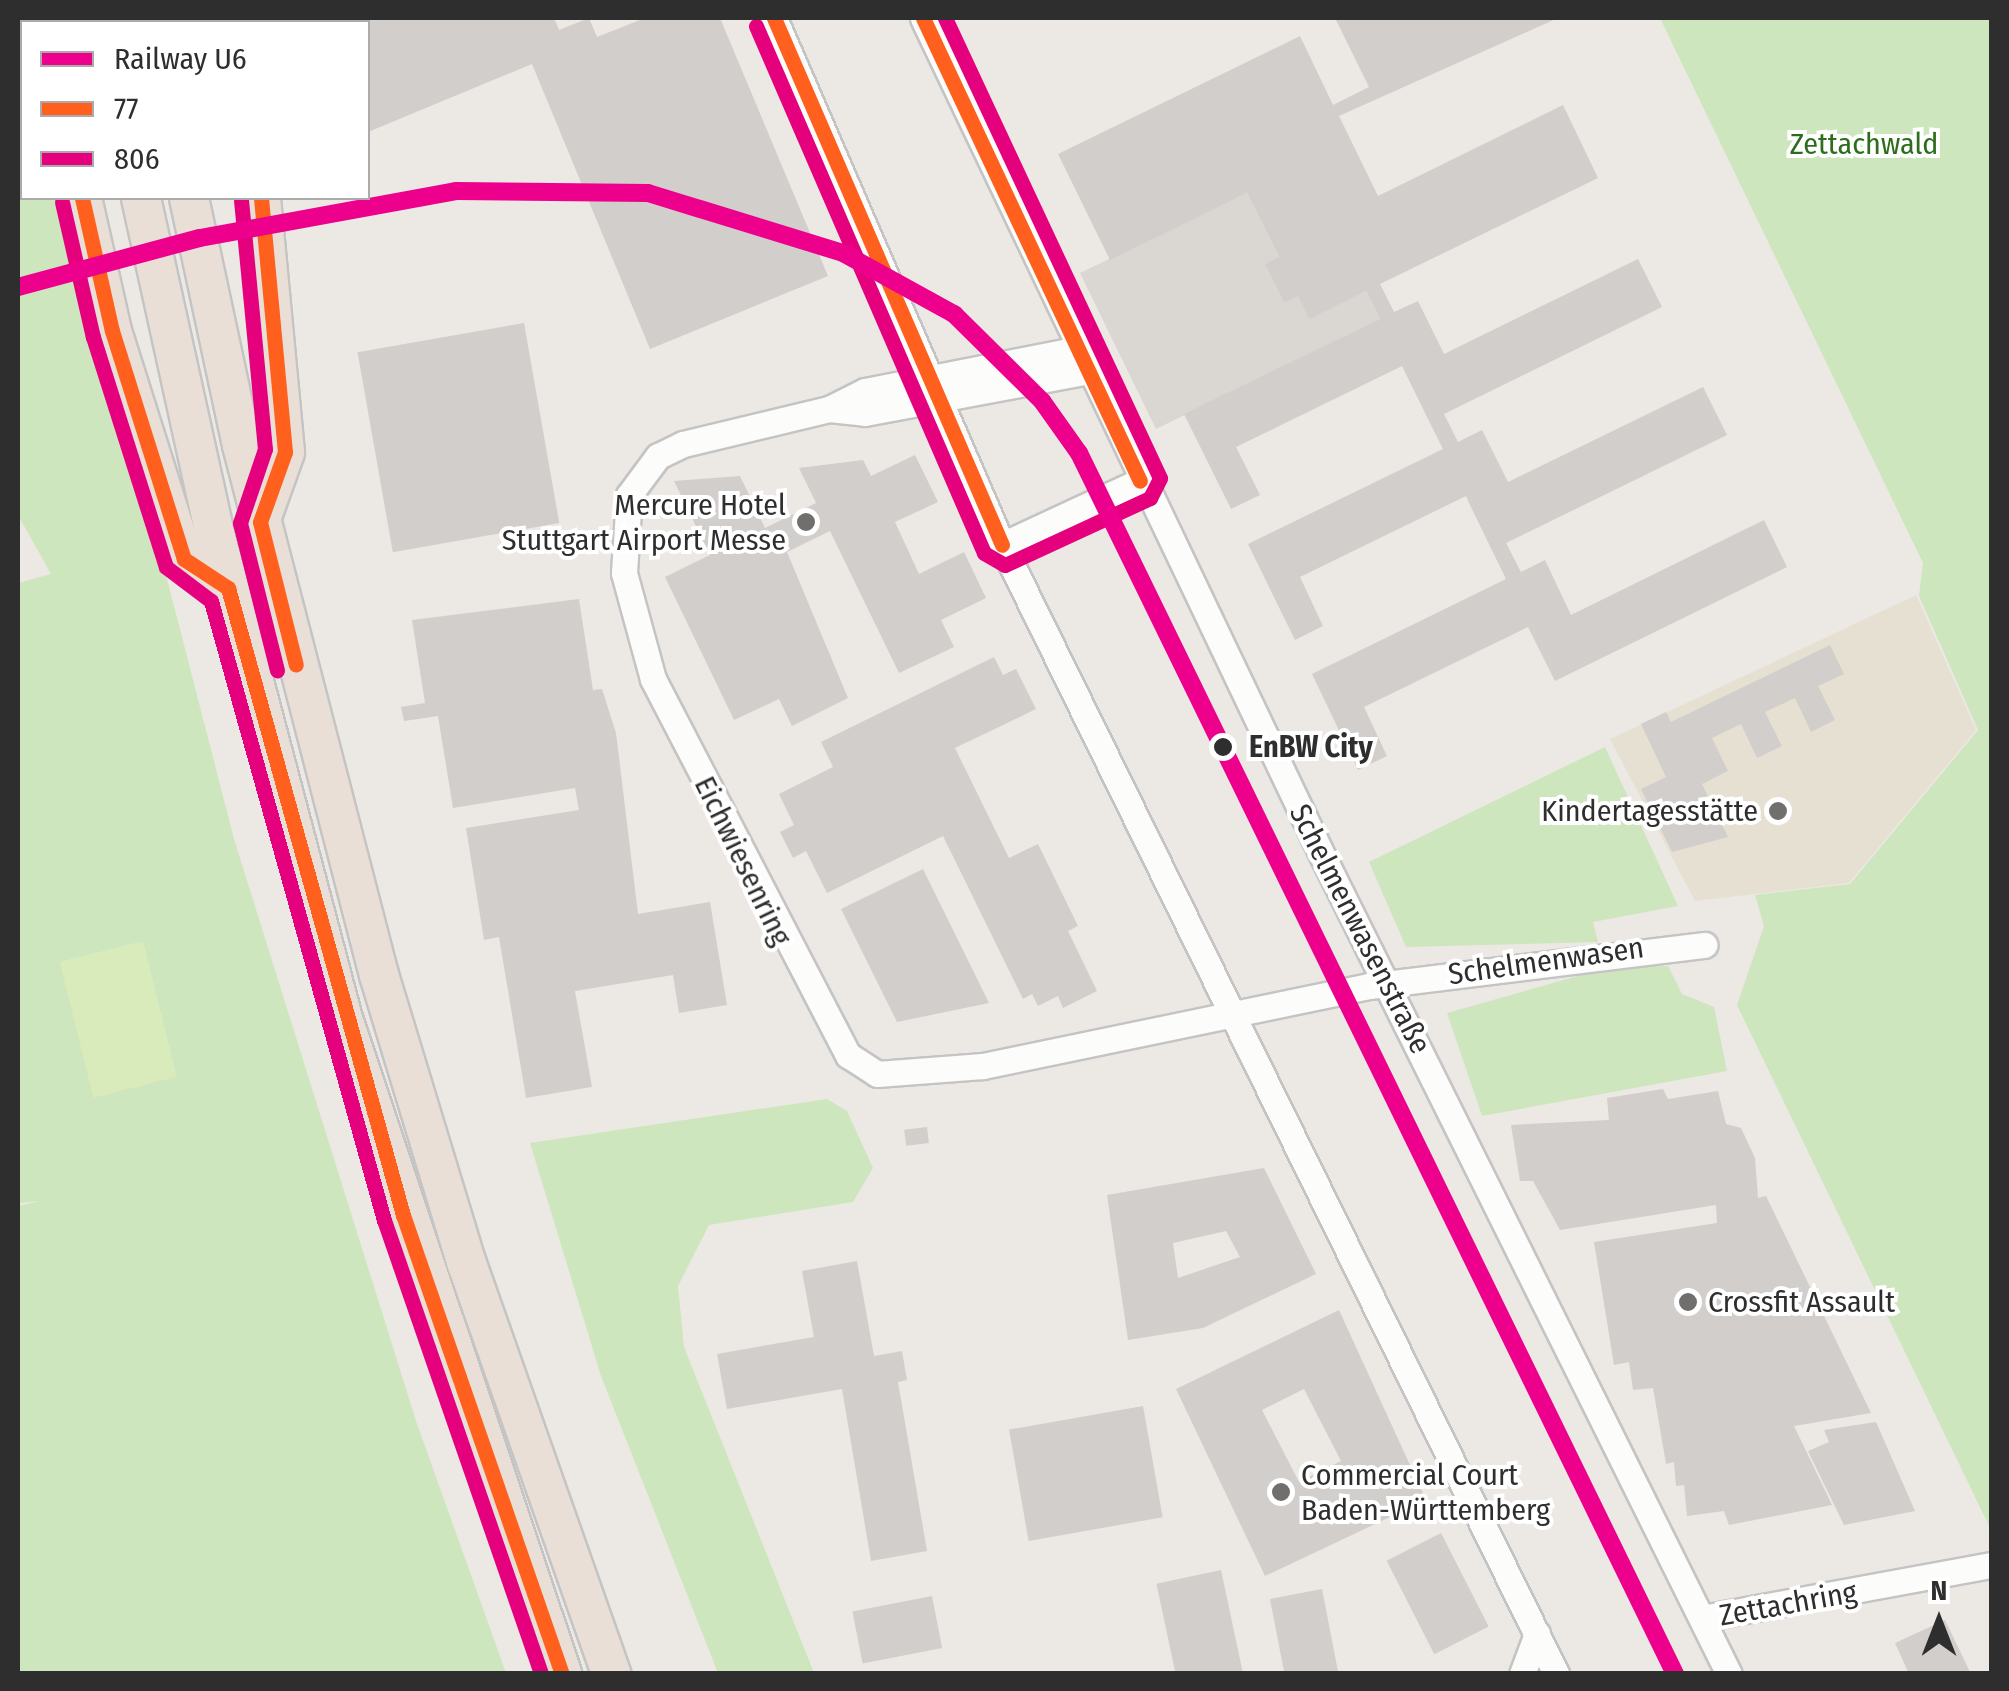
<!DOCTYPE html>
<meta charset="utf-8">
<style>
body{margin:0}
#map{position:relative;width:2009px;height:1691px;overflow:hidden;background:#ece8e4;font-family:"Fira Sans Condensed",sans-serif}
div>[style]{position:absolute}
.education>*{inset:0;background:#e6e0d3}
.green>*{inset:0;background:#cee6be}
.pitch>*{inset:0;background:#d9eabb;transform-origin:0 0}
.plaza>*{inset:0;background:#dad6d2}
.building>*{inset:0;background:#d1cecb;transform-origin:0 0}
.roads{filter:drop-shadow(2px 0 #c5c4c5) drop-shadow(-2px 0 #c5c4c5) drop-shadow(0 2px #c5c4c5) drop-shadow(0 -2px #c5c4c5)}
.minor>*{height:25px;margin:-12.5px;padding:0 12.5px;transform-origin:12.5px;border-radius:12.5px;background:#fcfcfb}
.highway>*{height:38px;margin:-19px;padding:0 19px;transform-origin:19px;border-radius:19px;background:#eadfd6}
.bus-1>*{height:15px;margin:-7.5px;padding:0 7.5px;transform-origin:7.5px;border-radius:7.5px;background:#ff601e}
.bus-2>*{height:15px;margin:-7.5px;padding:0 7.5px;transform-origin:7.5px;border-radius:7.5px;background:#e5007d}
.rail-1>*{height:18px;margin:-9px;padding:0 9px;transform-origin:9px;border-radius:9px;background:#ec008c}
.dots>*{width:28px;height:28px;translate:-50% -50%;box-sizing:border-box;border:5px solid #fff;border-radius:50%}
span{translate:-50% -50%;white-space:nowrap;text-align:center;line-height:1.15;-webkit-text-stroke:8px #fff;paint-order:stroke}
.park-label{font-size:30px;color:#2c6e1b}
.poi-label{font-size:30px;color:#2e2e2e}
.right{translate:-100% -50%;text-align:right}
.left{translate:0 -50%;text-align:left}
.stop-label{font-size:30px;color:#2e2e2e;font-weight:700}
.street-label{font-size:30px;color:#2e2e2e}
.frame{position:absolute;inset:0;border:20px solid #2e2e2e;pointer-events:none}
.legend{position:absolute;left:20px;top:20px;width:350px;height:180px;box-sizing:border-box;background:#fff;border:2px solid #ababab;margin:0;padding:12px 18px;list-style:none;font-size:30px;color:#2e2e2e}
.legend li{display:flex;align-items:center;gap:20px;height:50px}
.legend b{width:50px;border:2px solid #ababab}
.north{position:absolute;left:1889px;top:1571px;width:100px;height:100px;-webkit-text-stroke:8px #fff;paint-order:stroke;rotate:0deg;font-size:28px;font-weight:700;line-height:40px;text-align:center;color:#2e2e2e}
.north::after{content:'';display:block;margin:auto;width:35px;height:45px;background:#2e2e2e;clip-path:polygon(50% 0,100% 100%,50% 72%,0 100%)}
</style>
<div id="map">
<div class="education">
<div style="clip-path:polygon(1916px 595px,1976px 730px,1849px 883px,1695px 901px,1610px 739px)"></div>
</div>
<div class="green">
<div style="clip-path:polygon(18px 18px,22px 198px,69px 198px,234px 839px,416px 1421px,506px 1673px,18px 1673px,18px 1206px,40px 1201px,18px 1203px,18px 583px,51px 574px,18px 515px)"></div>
<div style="clip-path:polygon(1660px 18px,1991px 18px,1991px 1530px,1737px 1005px,1764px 926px,1755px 895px,1850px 884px,1978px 730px,1919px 596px,1923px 563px)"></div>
<div style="clip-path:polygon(1605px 747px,1678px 906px,1593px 922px,1598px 942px,1406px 947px,1369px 862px)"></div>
<div style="clip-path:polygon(1613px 966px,1668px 966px,1682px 994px,1714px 1007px,1727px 1071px,1482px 1116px,1447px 1013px)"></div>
<div style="clip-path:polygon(827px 1099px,847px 1111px,873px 1168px,853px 1202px,709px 1225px,678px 1286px,684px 1347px,814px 1673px,718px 1673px,601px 1376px,530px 1143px)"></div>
</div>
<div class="pitch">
<div style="left:143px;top:941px;width:140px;height:86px;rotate:76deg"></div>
</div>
<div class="plaza">
<div style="clip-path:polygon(1247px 193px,1309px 318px,1366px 291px,1380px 319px,1156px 429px,1080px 273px)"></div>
</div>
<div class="building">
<div style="clip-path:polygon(347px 18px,554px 18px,559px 30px,589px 18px,597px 37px,645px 18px,720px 18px,828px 276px,650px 349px,532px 64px,368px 132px,368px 22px)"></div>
<div style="clip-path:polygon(1335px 18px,1558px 18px,1339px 116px,1378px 196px,1563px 105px,1598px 178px,1380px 284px,1394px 312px,1418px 301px,1444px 354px,1638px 259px,1662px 307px,1444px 414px,1458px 442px,1482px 430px,1508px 482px,1703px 387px,1727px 435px,1506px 543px,1521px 572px,1545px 560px,1571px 615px,1764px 520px,1787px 567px,1555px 681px,1528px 627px,1364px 707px,1387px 756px,1358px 770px,1312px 674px,1506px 579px,1469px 503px,1466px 496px,1300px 577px,1323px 626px,1295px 640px,1248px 544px,1443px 449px,1429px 421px,1402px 366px,1236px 447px,1260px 495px,1231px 509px,1184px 414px,1380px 319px,1366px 291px,1309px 319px,1298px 296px,1284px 302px,1265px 264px,1279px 257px,1247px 193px,1110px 260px,1058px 154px,1300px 36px,1333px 105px,1369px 87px)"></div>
<div style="left:524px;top:323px;width:203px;height:169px;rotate:80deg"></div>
<div style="clip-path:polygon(915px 455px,938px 502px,895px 522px,919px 574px,964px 552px,986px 598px,941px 620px,954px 647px,899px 673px,830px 531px,787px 552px,848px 698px,792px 726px,779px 699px,734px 720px,665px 577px,710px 555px,674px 481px,740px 476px,765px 528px,816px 503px,799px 468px,863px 460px,871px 476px)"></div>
<div style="clip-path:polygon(579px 599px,593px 690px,602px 689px,616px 733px,638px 914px,710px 902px,727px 1005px,679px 1013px,673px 975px,575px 991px,592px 1087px,526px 1098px,499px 937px,484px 940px,466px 828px,579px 810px,575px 788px,453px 808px,438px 716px,404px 721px,401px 707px,425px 703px,412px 620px)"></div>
<div style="clip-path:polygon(1830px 645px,1844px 674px,1818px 686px,1835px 720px,1811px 732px,1795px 698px,1765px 712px,1782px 746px,1757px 758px,1741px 724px,1712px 738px,1728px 771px,1702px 784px,1728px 837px,1672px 852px,1641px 789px,1666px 777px,1641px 724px,1666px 712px,1671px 722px)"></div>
<div style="clip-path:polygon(994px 657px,1003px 675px,1016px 669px,1036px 709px,955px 748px,1009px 858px,1038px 844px,1078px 926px,1068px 931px,1097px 991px,1063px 1008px,1058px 996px,1038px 1006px,1032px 994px,1023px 999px,943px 836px,827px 893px,806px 851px,793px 858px,780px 832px,794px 825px,779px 794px,833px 767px,821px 742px)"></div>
<div style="clip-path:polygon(923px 869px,989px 1003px,897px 1022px,841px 909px)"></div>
<div style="clip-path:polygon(1663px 1089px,1668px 1099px,1718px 1091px,1726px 1124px,1741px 1128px,1755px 1158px,1758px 1198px,1766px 1196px,1871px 1413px,1794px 1426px,1832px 1505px,1729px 1525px,1724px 1511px,1687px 1516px,1684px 1485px,1676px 1486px,1674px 1462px,1666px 1464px,1653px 1388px,1633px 1390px,1629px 1362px,1614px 1365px,1594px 1242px,1717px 1223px,1716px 1205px,1560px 1230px,1533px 1181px,1520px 1181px,1511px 1125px,1609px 1120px,1607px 1098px)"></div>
<div style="left:927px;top:1127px;width:16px;height:23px;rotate:83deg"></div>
<div style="clip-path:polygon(evenodd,1264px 1168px,1316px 1274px,1203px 1328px,1128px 1340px,1107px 1195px,1264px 1168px,1226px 1231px,1240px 1257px,1178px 1278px,1173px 1243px,1226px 1231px)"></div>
<div style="clip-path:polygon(857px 1261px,874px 1356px,902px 1351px,907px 1380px,898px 1382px,927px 1551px,871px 1561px,842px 1389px,727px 1409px,717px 1354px,814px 1337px,802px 1271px)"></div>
<div style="clip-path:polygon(evenodd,1339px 1310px,1426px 1500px,1265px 1576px,1176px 1389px,1339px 1310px,1304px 1389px,1341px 1461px,1299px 1482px,1262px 1410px,1304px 1389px)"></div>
<div style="left:1143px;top:1406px;width:113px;height:136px;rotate:80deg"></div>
<div style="clip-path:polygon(1876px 1422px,1915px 1511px,1844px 1525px,1808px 1451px,1829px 1442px,1824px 1430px)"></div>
<div style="left:1441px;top:1533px;width:105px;height:61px;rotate:63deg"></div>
<div style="left:1221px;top:1570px;width:105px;height:66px;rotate:78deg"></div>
<div style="left:1322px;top:1589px;width:86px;height:53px;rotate:79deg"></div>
<div style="left:932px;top:1596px;width:53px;height:81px;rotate:79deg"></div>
<div style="clip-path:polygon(1945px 1620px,1971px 1674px,1909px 1674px,1895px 1643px)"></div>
</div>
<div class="roads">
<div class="minor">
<div style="left:774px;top:18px;width:574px;rotate:66.6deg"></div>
<div style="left:1002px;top:545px;width:1258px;rotate:63.86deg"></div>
<div style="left:923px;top:18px;width:929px;rotate:64.51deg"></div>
<div style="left:1323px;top:857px;width:912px;rotate:63.58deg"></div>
<div style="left:1079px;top:349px;width:218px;rotate:168.9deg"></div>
<div style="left:865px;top:391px;width:40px;rotate:153.4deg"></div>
<div style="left:829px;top:409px;width:150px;rotate:166.5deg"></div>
<div style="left:683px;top:444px;width:28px;rotate:154deg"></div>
<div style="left:658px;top:456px;width:49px;rotate:126.6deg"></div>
<div style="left:629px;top:495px;width:78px;rotate:93.7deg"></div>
<div style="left:624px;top:573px;width:110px;rotate:74.7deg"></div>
<div style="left:653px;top:679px;width:424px;rotate:62.6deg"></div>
<div style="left:848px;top:1055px;width:35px;rotate:33deg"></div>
<div style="left:877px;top:1074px;width:106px;rotate:-4.3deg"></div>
<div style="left:983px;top:1066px;width:394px;rotate:-11.7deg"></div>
<div style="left:1369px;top:986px;width:338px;rotate:-7deg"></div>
<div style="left:829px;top:409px;width:36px;rotate:6deg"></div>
<div style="left:865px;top:413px;width:228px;rotate:-10.6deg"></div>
<div style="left:1002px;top:545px;width:152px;rotate:-24.9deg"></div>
<div style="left:1702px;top:1618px;width:295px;rotate:-10.4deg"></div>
<div style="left:1522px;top:1674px;width:43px;rotate:-69.4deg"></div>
</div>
<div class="highway">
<div style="left:40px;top:18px;width:4px;rotate:63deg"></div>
<div style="left:108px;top:18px;width:4px;rotate:76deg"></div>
<div style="left:165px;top:18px;width:4px;rotate:76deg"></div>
<div style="left:230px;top:18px;width:4px;rotate:90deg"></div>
<div style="left:82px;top:198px;width:136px;rotate:77.3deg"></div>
<div style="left:112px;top:331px;width:239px;rotate:72.5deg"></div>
<div style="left:184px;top:559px;width:53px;rotate:33.4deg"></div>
<div style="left:141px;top:198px;width:340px;rotate:77.6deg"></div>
<div style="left:214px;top:530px;width:506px;rotate:75.22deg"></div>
<div style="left:343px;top:1019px;width:691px;rotate:71.51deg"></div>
<div style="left:189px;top:198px;width:253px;rotate:77.9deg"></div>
<div style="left:242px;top:445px;width:547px;rotate:75.51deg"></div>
<div style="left:379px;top:975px;width:302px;rotate:73.1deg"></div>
<div style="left:467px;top:1264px;width:435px;rotate:70.6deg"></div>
<div style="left:260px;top:522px;width:74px;rotate:-70.3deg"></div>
<div style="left:285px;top:452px;width:255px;rotate:-95.4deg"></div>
</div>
</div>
<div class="bus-1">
<div style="left:774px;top:18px;width:574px;rotate:66.6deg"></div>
<div style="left:923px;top:18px;width:511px;rotate:64.89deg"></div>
<div style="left:82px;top:198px;width:136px;rotate:77.3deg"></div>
<div style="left:112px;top:331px;width:239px;rotate:72.5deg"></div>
<div style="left:184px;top:559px;width:53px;rotate:33.4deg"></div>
<div style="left:228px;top:588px;width:651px;rotate:74.41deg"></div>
<div style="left:403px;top:1215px;width:486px;rotate:70.9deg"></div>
<div style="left:261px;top:198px;width:255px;rotate:84.6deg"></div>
<div style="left:285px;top:452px;width:74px;rotate:109.7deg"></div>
<div style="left:260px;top:522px;width:147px;rotate:75.9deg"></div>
</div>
<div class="bus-2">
<div style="left:756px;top:26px;width:574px;rotate:66.6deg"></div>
<div style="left:984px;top:553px;width:24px;rotate:30deg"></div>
<div style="left:1005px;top:565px;width:160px;rotate:-24.8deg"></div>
<div style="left:1150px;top:498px;width:22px;rotate:-63deg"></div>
<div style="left:1160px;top:478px;width:508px;rotate:-115.05deg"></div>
<div style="left:241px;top:200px;width:250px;rotate:84.5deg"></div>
<div style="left:265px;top:449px;width:78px;rotate:108.7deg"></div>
<div style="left:240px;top:523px;width:152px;rotate:75.9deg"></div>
<div style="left:62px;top:202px;width:139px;rotate:77.1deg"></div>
<div style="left:93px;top:337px;width:241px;rotate:72.4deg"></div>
<div style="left:166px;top:567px;width:56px;rotate:37.1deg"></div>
<div style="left:211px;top:601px;width:643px;rotate:74.39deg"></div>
<div style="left:384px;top:1220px;width:480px;rotate:70.9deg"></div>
</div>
<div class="rail-1">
<div style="left:18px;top:287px;width:188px;rotate:-15.1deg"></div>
<div style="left:200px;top:238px;width:260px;rotate:-10.4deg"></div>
<div style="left:456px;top:191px;width:192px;rotate:0.6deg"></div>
<div style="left:648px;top:193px;width:204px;rotate:17.1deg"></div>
<div style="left:843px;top:253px;width:127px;rotate:28.8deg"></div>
<div style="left:954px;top:314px;width:124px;rotate:44.7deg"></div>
<div style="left:1042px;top:401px;width:64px;rotate:54.6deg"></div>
<div style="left:1079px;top:453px;width:1359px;rotate:63.98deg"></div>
</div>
<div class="dots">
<div style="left:806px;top:522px;background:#706f6e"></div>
<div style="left:1223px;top:747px;background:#2e2e2e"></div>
<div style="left:1778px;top:811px;background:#706f6e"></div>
<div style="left:1688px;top:1302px;background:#706f6e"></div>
<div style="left:1281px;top:1492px;background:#706f6e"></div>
</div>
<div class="park-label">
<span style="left:1864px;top:144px">Zettachwald</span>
</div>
<div class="poi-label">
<span class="right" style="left:786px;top:522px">Mercure Hotel<br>Stuttgart Airport Messe</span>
<span class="right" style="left:1758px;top:811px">Kindertagesstätte</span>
<span class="left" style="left:1708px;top:1302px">Crossfit Assault</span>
<span class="left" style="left:1301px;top:1492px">Commercial Court<br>Baden-Württemberg</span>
</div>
<div class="stop-label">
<span class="left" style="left:1249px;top:747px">EnBW City</span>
</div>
<div class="street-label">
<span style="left:743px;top:861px;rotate:64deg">Eichwiesenring</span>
<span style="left:1360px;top:929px;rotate:63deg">Schelmenwasenstraße</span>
<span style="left:1546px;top:961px;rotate:-8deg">Schelmenwasen</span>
<span style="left:1788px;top:1604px;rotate:-10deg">Zettachring</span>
</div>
<div class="frame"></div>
<ul class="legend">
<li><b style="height:12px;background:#ec008c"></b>Railway U6</li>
<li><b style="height:12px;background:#ff601e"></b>77</li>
<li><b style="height:12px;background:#e5007d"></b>806</li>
</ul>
<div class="north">N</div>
</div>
